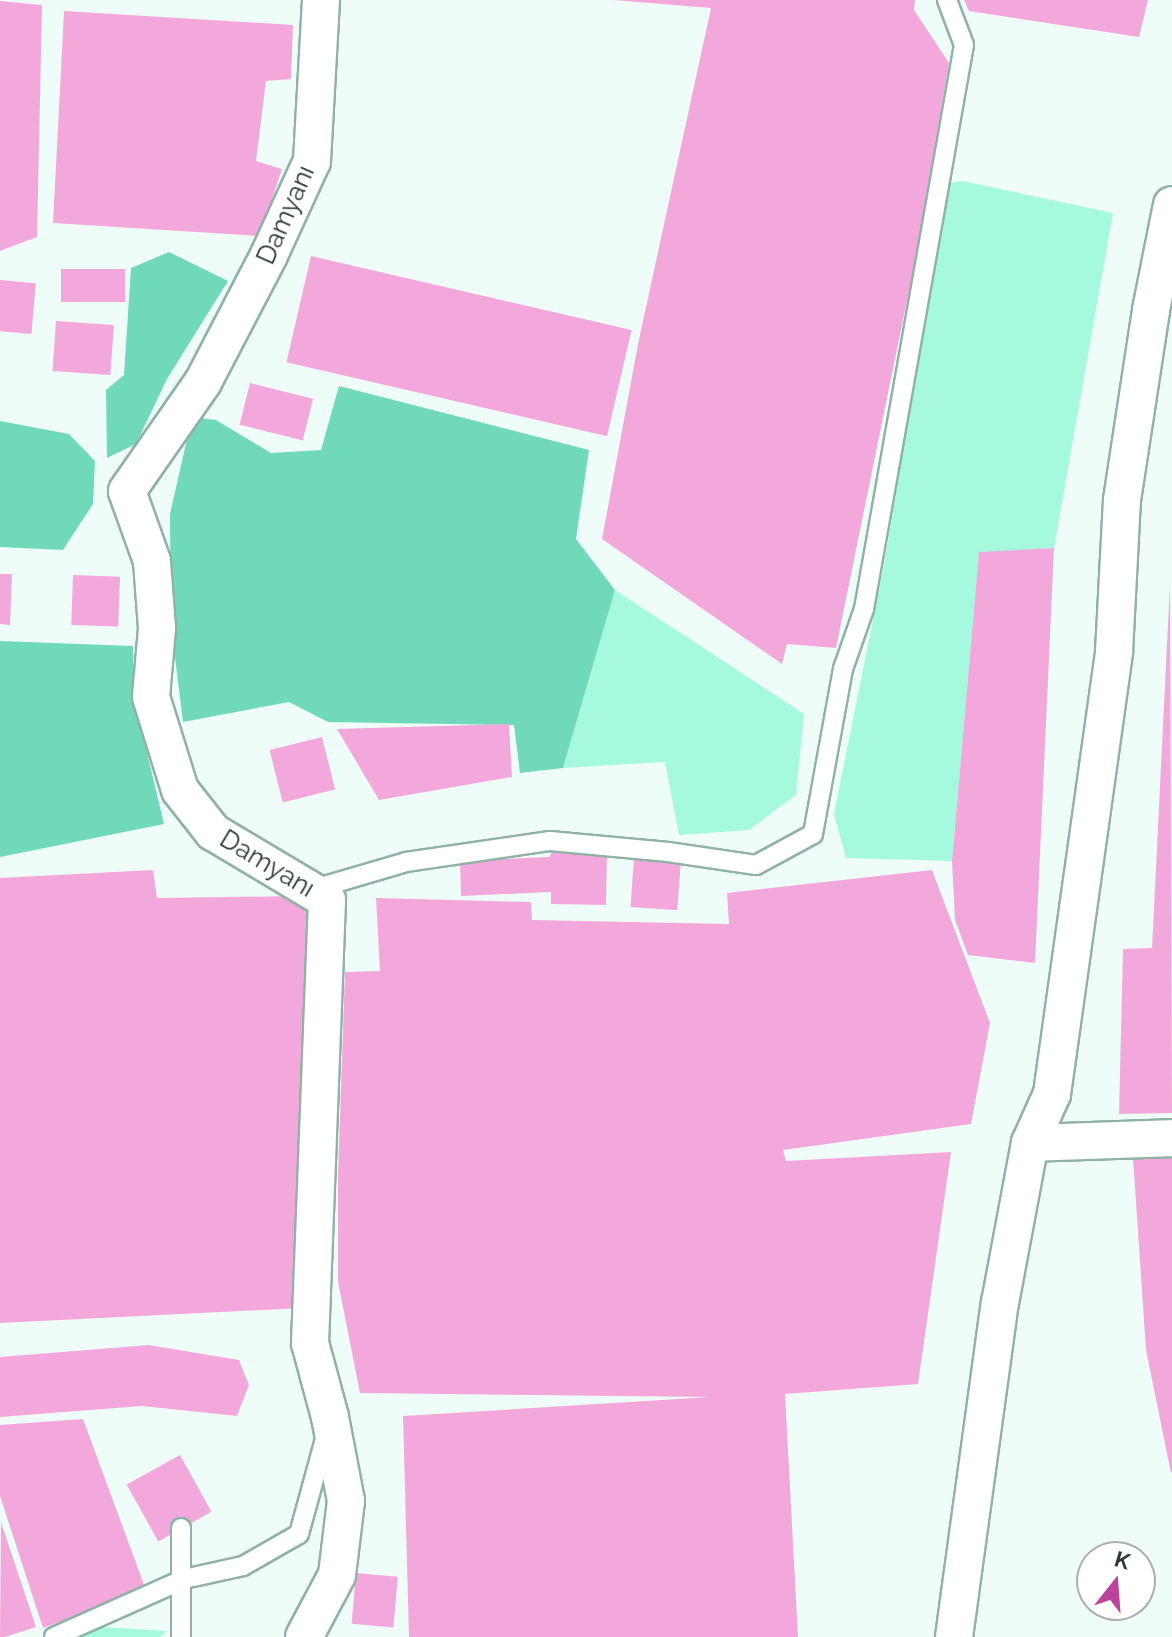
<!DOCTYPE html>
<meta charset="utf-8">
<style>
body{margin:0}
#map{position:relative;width:1172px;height:1637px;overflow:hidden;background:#effdf8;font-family:Raleway,sans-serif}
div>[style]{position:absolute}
.green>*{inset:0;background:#a5fadd}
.forest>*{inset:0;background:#70d9b9}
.building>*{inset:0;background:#f3a8db;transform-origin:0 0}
.roads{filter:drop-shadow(2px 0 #8fb2a5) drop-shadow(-2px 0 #8fb2a5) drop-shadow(0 2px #8fb2a5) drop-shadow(0 -2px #8fb2a5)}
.service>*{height:18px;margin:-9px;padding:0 9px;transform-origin:9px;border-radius:9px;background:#fff}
.minor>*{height:36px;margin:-18px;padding:0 18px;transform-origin:18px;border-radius:18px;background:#fff}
span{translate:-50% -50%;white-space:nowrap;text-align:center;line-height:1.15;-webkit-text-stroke:6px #fff;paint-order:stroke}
.street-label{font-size:26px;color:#2c3a35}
.north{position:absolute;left:1076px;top:1541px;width:80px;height:80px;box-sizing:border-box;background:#fff;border:2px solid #abb0ae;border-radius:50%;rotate:17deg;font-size:22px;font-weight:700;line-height:32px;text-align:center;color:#2c3a35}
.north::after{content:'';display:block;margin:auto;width:28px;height:36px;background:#ba459c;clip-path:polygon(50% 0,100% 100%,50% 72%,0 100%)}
</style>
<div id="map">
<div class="green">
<div style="clip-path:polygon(962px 181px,1113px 213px,1054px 548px,979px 553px,952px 861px,846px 858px,834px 814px,885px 560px,947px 183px)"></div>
<div style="clip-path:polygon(615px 590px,804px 714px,796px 795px,749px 830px,679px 835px,665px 762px,563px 768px)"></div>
<div style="clip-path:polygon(103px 1627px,167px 1631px,160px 1637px,82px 1637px)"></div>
</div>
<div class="forest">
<div style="clip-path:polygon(169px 252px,228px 281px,167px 379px,136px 444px,107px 458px,106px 390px,124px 375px,131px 268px)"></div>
<div style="clip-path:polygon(339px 386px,589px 450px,576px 539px,615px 590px,563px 768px,520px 773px,514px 725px,328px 722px,289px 702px,183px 722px,171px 625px,170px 514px,192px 417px,216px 420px,271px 453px,321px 450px)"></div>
<div style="clip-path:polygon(0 421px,69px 434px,95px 461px,93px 504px,63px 550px,0 547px)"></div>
<div style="clip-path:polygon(0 641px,133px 646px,134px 698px,164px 824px,0 857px)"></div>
</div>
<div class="building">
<div style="clip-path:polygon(613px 0,915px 0,914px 10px,949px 63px,915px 261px,836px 648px,787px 644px,782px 664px,602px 539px,638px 344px,711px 8px)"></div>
<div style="clip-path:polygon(964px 0,1148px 0,1139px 37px,969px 11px)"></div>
<div style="clip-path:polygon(0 1px,42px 5px,37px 237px,0 251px)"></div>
<div style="clip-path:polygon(64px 11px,293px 25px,291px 79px,266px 81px,256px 161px,282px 169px,260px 236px,53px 223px)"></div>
<div style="left:311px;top:256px;width:329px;height:109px;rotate:13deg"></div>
<div style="left:61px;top:269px;width:64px;height:33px"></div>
<div style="left:0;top:280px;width:36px;height:51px;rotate:5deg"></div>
<div style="left:56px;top:321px;width:58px;height:50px;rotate:4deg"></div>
<div style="left:250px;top:383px;width:65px;height:43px;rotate:14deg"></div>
<div style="clip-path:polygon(1054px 548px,1035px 963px,968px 955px,955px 920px,952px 861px,979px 552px)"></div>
<div style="clip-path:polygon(0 574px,12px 574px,10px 625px,0 624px)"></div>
<div style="left:73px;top:575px;width:47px;height:50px;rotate:2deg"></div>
<div style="clip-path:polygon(1170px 584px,1172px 1113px,1119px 1114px,1123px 949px,1152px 948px)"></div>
<div style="clip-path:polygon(509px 724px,512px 777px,379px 800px,337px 729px)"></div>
<div style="left:322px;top:737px;width:54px;height:54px;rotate:76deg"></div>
<div style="clip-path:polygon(552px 852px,607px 853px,606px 905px,551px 904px,551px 892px,461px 896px,460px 861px,549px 857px)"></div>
<div style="left:634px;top:857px;width:47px;height:50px;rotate:4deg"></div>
<div style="clip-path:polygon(153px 870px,157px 898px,300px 896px,310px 925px,302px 1308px,0 1323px,0 878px)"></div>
<div style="clip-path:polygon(932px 870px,990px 1023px,971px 1124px,783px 1150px,786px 1161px,951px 1152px,918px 1384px,785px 1394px,798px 1637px,409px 1637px,403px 1416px,710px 1397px,360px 1393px,338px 1282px,338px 1175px,345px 972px,380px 971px,376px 898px,531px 902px,532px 920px,729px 924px,727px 893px)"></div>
<div style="clip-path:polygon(1172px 1156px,1172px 1472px,1171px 1473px,1146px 1350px,1133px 1158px)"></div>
<div style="clip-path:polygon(149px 1345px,239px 1360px,249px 1385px,237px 1416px,142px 1406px,0 1417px,0 1357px)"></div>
<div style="clip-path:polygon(83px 1419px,146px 1590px,43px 1628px,0 1496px,0 1425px)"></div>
<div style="left:180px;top:1455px;width:65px;height:61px;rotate:61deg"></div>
<div style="clip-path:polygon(1px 1522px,36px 1627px,5px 1637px,0 1637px)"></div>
<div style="left:356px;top:1573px;width:42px;height:51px;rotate:5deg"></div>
</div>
<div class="roads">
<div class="service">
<div style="left:311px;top:890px;width:99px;rotate:-16.4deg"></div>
<div style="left:406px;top:862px;width:146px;rotate:-8.3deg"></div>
<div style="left:550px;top:841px;width:119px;rotate:5.3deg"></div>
<div style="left:668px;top:852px;width:89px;rotate:8.4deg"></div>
<div style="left:756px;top:865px;width:65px;rotate:-28.5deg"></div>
<div style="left:813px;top:834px;width:168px;rotate:-79.7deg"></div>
<div style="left:843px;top:669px;width:64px;rotate:-70.7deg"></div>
<div style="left:864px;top:609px;width:573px;rotate:-79.95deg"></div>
<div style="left:964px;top:45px;width:48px;rotate:-110.7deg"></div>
<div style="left:54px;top:1637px;width:142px;rotate:-24deg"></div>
<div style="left:184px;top:1579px;width:60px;rotate:-12.4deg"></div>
<div style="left:243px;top:1566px;width:64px;rotate:-29.7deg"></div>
<div style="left:299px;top:1534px;width:98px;rotate:-74.7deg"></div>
<div style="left:181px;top:1637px;width:109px;rotate:-90deg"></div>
</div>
<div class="minor">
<div style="left:1030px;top:1143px;width:142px;rotate:-2deg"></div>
<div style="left:304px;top:1637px;width:70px;rotate:-62deg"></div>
<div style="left:337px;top:1575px;width:75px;rotate:-83.1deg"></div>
<div style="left:346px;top:1501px;width:86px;rotate:-100.8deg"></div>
<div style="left:330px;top:1417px;width:77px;rotate:-105.1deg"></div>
<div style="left:310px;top:1343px;width:443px;rotate:-87.8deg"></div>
<div style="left:327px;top:900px;width:133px;rotate:-149.2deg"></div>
<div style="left:213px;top:832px;width:53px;rotate:-128.2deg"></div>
<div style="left:180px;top:790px;width:97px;rotate:-107.3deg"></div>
<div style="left:151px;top:697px;width:69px;rotate:-85deg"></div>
<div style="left:157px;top:628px;width:67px;rotate:-94.3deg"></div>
<div style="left:152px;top:561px;width:74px;rotate:-109.7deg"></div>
<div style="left:127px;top:491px;width:133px;rotate:-55.1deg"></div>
<div style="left:203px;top:382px;width:143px;rotate:-62.5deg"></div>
<div style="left:269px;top:255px;width:103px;rotate:-65.4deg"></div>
<div style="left:312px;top:161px;width:161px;rotate:-86.8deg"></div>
<div style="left:954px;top:1637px;width:337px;rotate:-82.2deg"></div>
<div style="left:1000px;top:1303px;width:163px;rotate:-79.4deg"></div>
<div style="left:1030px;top:1143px;width:54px;rotate:-65.8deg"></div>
<div style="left:1052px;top:1094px;width:446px;rotate:-82deg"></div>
<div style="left:1114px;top:652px;width:152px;rotate:-87deg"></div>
<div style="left:1122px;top:500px;width:192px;rotate:-81.3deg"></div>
<div style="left:1151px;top:310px;width:107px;rotate:-78.7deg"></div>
</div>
</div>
<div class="street-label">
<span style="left:286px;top:215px;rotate:-66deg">Damyanı</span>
<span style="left:267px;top:864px;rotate:31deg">Damyanı</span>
</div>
<div class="north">K</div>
</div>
